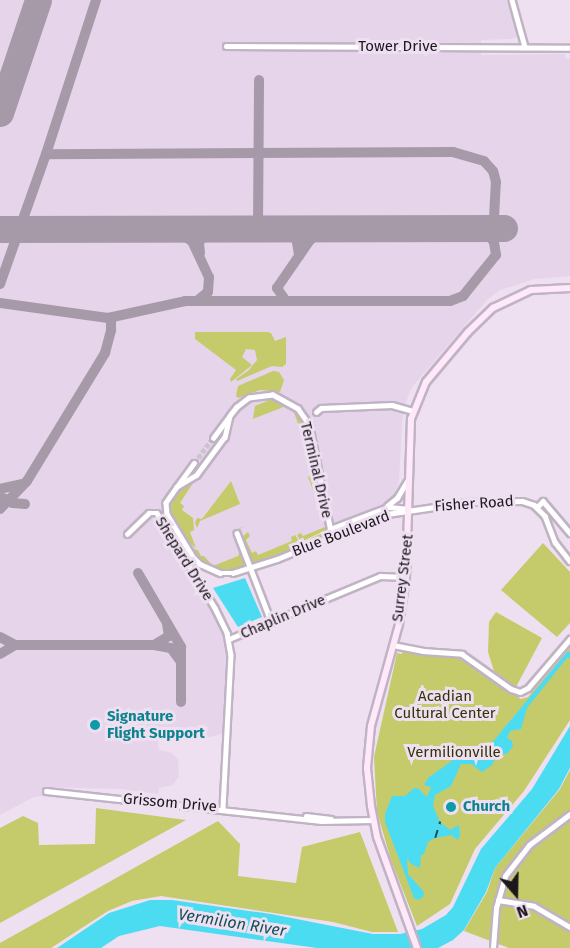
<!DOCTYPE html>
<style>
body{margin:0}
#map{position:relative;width:570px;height:948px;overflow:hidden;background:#eee0f1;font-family:"Fira Sans",sans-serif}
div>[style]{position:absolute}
.built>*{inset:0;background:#e6d4eb}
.green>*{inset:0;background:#c5ca6a}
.water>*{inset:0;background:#4cdcf2}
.ferry>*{height:1.5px;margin-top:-0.75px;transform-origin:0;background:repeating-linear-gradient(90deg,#114f58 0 8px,transparent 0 14px)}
.taxiway>*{height:10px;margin:-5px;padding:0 5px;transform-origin:5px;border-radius:5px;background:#a69aa8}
.runway>*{height:27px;margin:-13.5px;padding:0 13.5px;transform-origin:13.5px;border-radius:13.5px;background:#a69aa8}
.street-tunnel>*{height:4.5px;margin-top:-2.25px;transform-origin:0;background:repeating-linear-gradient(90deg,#cec2d1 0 4.5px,transparent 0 6.5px)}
.roads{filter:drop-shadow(2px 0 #c0b3c4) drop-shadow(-2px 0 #c0b3c4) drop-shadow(0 2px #c0b3c4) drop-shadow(0 -2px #c0b3c4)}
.street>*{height:4.5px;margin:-2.25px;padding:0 2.25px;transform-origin:2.25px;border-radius:2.25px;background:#fff}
.secondary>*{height:6px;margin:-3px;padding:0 3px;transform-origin:3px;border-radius:3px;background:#fee8f9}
.dots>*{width:16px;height:16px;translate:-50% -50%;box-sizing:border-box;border:3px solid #eee0f1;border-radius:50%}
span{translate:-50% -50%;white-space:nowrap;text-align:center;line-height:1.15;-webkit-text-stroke:6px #eee0f1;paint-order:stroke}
.street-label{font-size:15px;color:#1c171d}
.park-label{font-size:15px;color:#323408}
.culture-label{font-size:15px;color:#0d838f;font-weight:700}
.left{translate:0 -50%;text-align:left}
.water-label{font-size:16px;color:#114f58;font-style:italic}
.north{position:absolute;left:486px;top:864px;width:60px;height:60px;-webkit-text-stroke:4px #eee0f1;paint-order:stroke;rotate:160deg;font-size:16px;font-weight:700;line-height:24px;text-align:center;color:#1c171d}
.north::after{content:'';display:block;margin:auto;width:21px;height:27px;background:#1c171d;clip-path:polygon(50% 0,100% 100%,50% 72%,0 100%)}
</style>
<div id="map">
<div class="built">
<div style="clip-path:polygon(0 0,506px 0,518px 36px,511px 39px,481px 40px,481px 55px,565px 54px,566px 59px,570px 59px,570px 276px,535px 279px,500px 290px,487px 300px,412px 387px,406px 402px,402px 423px,399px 483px,391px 500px,279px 549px,192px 574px,226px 634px,229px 662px,225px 733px,202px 739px,158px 740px,159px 750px,172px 753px,178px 760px,179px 776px,173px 785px,159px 788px,158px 794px,121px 789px,46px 787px,43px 796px,34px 797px,0 815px)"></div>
</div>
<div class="green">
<div style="clip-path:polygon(195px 332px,267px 332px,271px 333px,275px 341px,286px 337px,286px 364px,282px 367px,272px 366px,237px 381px,236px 379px,248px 371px,257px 360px,255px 350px,246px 349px,242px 357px,252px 365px,231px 382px,230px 379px,236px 370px,195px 339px)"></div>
<div style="clip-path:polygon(273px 371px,279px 372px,284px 380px,280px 392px,260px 390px,238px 398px,236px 396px,238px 386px)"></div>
<div style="clip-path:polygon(272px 399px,292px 407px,306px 424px,316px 471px,293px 410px,286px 406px,253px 419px,255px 406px)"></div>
<div style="clip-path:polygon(312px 475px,321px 493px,328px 529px,301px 542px,297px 535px,301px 533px,303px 536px,325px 527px,321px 510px,308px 477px)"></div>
<div style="clip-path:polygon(197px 477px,180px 503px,184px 506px,182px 510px,193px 518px,194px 530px,190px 532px,196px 548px,187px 541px,169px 508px,181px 487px)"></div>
<div style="clip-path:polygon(231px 481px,240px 504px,200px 521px,197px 528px,195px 523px,197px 518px,202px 519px)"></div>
<div style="clip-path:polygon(244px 526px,237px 531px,247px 567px,232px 571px,215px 569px,200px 560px,192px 549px,198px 550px,201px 556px,204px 556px,213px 566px,238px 556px,240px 552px,232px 532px)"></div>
<div style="clip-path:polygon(327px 531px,325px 535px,289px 552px,254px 564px,241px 538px,248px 532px,250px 536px,246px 540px,252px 553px,256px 551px,258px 555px,292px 541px,291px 537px,295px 535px,300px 543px)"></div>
<div style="clip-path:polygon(543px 543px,570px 572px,570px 623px,557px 637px,501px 590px)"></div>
<div style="clip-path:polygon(496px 612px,542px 638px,516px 687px,494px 671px,488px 652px,489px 622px)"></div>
<div style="clip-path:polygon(570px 648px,570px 720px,524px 791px,475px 849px,450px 904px,417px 926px,391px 860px,377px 812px,374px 757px,397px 653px,402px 654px,403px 649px,461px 655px,491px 674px,521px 699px,528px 697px)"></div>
<div style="clip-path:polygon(570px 770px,570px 948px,509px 948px,464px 931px,487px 892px,495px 868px,560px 789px)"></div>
<div style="clip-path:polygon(96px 808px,186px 820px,0 923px,0 828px,23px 816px,38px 823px,39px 845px,95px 844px)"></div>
<div style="clip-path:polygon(218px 821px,240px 844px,238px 876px,296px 883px,302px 847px,360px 832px,398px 932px,372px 932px,333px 922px,161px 896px,132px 901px,108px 911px,51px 948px,0 948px,0 943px)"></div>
</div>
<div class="water">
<div style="clip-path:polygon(245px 578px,262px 617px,238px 627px,213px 588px)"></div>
<div style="clip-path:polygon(567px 652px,570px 652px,570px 658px,567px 658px,527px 708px,521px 729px,510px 731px,507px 738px,512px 741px,513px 746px,508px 753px,497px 756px,492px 765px,482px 772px,471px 764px,461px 764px,451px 786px,435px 795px,433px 806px,440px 822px,450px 830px,459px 825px,460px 835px,458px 840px,451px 835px,435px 838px,428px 842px,424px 854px,421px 855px,420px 868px,411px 864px,407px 858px,408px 874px,424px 892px,423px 897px,418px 900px,414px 898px,385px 822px,385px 814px,392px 796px,405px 796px,414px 788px,419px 789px,427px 797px,431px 787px,424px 785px,428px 778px,453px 760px,491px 744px)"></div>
<div style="clip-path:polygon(570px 726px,570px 768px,559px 789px,495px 868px,486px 892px,464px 930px,453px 940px,438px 948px,317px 948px,160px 926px,119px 936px,101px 948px,57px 948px,109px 913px,150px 900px,172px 900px,271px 914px,373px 934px,400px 934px,422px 929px,446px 915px,453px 907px,481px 849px,532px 789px)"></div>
</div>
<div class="ferry">
<div style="left:435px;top:838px;width:17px;rotate:-73deg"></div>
</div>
<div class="taxiway">
<div style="left:171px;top:228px;width:25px;rotate:32deg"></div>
<div style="left:192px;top:241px;width:40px;rotate:65deg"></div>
<div style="left:209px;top:277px;width:15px;rotate:94deg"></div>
<div style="left:208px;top:292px;width:14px;rotate:141deg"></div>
<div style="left:258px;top:228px;width:148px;rotate:-89.6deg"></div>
<div style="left:283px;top:228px;width:15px;rotate:32deg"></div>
<div style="left:296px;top:236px;width:20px;rotate:81deg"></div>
<div style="left:200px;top:253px;width:10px;rotate:-96deg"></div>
<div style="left:199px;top:243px;width:7px;rotate:-63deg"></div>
<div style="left:202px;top:237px;width:16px;rotate:-35deg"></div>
<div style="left:0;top:284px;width:138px;rotate:-70.5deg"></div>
<div style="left:46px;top:154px;width:162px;rotate:-72deg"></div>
<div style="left:286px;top:301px;width:16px;rotate:-125deg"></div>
<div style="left:277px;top:288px;width:58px;rotate:-55.5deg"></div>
<div style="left:310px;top:240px;width:13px;rotate:-39deg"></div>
<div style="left:320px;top:232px;width:11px;rotate:-22deg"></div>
<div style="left:0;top:303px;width:109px;rotate:7.9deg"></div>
<div style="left:108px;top:318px;width:79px;rotate:-12.4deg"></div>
<div style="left:185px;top:301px;width:265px"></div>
<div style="left:450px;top:301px;width:14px;rotate:-21deg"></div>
<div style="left:463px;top:296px;width:53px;rotate:-51.2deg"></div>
<div style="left:496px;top:255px;width:13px;rotate:-99deg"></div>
<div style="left:494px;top:242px;width:17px;rotate:-126deg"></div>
<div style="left:484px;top:228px;width:14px;rotate:-45deg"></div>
<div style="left:494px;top:218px;width:36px;rotate:-87deg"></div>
<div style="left:496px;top:182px;width:11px;rotate:-105deg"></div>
<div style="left:493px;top:171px;width:13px;rotate:-132deg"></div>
<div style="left:484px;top:161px;width:32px;rotate:-164deg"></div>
<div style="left:453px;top:152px;width:407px;rotate:179.7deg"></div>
<div style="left:0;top:489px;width:22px;rotate:-13deg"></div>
<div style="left:3px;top:498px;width:11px;rotate:27deg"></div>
<div style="left:13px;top:503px;width:12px;rotate:5deg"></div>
<div style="left:0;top:509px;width:39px;rotate:-46deg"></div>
<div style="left:27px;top:481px;width:150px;rotate:-58.6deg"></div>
<div style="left:105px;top:353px;width:24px;rotate:-75deg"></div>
<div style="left:111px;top:330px;width:9px;rotate:-90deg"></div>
<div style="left:111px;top:321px;width:4px;rotate:-135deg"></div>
<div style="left:138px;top:573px;width:86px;rotate:59.8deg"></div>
<div style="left:181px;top:647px;width:55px;rotate:90deg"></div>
<div style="left:0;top:637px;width:17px;rotate:28deg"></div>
<div style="left:15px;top:645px;width:139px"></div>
<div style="left:154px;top:645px;width:17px;rotate:-31deg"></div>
<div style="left:169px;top:636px;width:13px;rotate:-99deg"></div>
<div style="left:154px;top:645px;width:17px;rotate:10deg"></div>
<div style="left:171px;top:648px;width:17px;rotate:54deg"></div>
<div style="left:0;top:654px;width:17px;rotate:-31deg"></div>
</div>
<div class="runway">
<div style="left:0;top:113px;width:119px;rotate:-71.4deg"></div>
<div style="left:0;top:229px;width:504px;rotate:-0.11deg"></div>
</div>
<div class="street-tunnel">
<div style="left:194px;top:463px;width:31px;rotate:-53deg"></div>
</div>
<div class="roads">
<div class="street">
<div style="left:512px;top:0;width:49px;rotate:74.5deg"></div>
<div style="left:226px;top:46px;width:344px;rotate:0.3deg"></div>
<div style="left:316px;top:412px;width:6px;rotate:-39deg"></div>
<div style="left:321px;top:408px;width:71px;rotate:-2.4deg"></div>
<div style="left:392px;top:405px;width:22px;rotate:16deg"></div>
<div style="left:213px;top:438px;width:25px;rotate:-53deg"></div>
<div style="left:178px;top:485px;width:27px;rotate:-54deg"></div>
<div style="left:387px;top:506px;width:13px;rotate:-39deg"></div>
<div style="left:397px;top:498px;width:23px;rotate:-59deg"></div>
<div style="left:537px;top:507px;width:8px;rotate:-45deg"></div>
<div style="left:543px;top:501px;width:42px;rotate:49.8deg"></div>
<div style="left:330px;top:529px;width:62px;rotate:-20.8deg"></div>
<div style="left:388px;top:507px;width:21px;rotate:5deg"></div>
<div style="left:237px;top:533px;width:94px;rotate:68.9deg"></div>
<div style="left:127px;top:534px;width:30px;rotate:-44deg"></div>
<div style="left:149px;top:513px;width:8px"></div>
<div style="left:157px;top:513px;width:111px;rotate:58.6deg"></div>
<div style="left:215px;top:608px;width:28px;rotate:64deg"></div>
<div style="left:227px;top:633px;width:22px;rotate:80deg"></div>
<div style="left:231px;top:655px;width:153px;rotate:93deg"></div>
<div style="left:324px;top:540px;width:13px;rotate:-61deg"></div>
<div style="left:330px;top:529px;width:106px;rotate:-101.4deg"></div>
<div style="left:309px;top:425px;width:19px;rotate:-125deg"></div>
<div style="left:298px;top:409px;width:29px;rotate:-151deg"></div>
<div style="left:273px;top:395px;width:24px;rotate:173deg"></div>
<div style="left:249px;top:398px;width:15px;rotate:143deg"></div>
<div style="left:237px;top:407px;width:11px;rotate:128deg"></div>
<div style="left:230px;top:416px;width:22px;rotate:103deg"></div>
<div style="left:225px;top:437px;width:47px;rotate:126.4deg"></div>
<div style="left:197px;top:475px;width:23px;rotate:149deg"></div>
<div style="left:177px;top:487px;width:19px;rotate:125deg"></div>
<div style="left:166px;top:503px;width:11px;rotate:85deg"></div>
<div style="left:167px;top:514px;width:50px;rotate:58.8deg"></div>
<div style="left:193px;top:557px;width:10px;rotate:45deg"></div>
<div style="left:200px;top:564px;width:22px;rotate:24deg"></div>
<div style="left:220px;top:573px;width:13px"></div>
<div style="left:233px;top:573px;width:46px;rotate:-17.7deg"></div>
<div style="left:277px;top:559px;width:22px;rotate:-22deg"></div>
<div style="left:297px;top:551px;width:97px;rotate:-22.3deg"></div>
<div style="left:387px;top:514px;width:82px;rotate:-8.4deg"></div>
<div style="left:468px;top:502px;width:54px;rotate:-1.1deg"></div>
<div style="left:522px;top:501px;width:13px;rotate:18deg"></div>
<div style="left:534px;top:505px;width:16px;rotate:45deg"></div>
<div style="left:545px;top:516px;width:28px;rotate:69deg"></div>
<div style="left:555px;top:542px;width:24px;rotate:52deg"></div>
<div style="left:229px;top:639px;width:164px;rotate:-22.6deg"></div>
<div style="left:380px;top:576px;width:26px;rotate:2deg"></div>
<div style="left:393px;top:645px;width:31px;rotate:11deg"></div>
<div style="left:423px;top:651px;width:39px;rotate:4deg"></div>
<div style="left:462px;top:654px;width:60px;rotate:35.5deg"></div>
<div style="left:511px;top:689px;width:9px;rotate:18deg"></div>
<div style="left:520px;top:692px;width:9px;rotate:-27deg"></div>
<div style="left:528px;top:688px;width:65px;rotate:-49.4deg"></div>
<div style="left:46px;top:791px;width:277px;rotate:6.2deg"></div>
<div style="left:321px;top:821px;width:52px;rotate:-1.1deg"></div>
<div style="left:306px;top:816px;width:25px;rotate:7deg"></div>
<div style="left:498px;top:900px;width:36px;rotate:9deg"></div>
<div style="left:534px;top:906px;width:42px;rotate:30.3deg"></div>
<div style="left:493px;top:948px;width:40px;rotate:-85.7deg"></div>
<div style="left:496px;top:908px;width:33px;rotate:-74deg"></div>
<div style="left:505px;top:876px;width:39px;rotate:-52deg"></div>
<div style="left:529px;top:845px;width:51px;rotate:-37.1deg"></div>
</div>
<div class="secondary">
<div style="left:417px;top:948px;width:118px;rotate:-109.8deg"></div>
<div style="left:377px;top:837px;width:32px;rotate:-101deg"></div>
<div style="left:371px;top:806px;width:38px;rotate:-96deg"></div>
<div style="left:367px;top:768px;width:42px;rotate:-84.6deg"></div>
<div style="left:371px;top:726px;width:106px;rotate:-74.6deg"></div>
<div style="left:399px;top:624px;width:48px;rotate:-81.5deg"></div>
<div style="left:406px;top:577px;width:158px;rotate:-88.2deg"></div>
<div style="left:411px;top:419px;width:40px;rotate:-68deg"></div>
<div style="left:426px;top:382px;width:65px;rotate:-50deg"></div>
<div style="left:468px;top:332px;width:35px;rotate:-44deg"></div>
<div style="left:493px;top:308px;width:42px;rotate:-25.3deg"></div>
<div style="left:531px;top:290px;width:39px;rotate:-3deg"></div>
</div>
</div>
<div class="dots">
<div style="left:95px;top:725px;background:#0f9aa8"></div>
<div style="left:451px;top:807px;background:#0f9aa8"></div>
</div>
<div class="street-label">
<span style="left:398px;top:47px">Tower Drive</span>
<span style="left:316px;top:470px;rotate:77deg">Terminal Drive</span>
<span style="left:474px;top:504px;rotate:-4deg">Fisher Road</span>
<span style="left:341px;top:534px;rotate:-21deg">Blue Boulevard</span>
<span style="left:184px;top:559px;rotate:58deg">Shepard Drive</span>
<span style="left:403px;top:578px;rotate:-83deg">Surrey Street</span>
<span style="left:283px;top:617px;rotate:-23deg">Chaplin Drive</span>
<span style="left:170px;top:803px;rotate:5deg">Grissom Drive</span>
</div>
<div class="park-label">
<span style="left:445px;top:705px">Acadian<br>Cultural Center</span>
<span style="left:454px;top:753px">Vermilionville</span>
</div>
<div class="culture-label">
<span class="left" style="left:107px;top:725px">Signature<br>Flight Support</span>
<span class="left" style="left:463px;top:807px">Church</span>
</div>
<div class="water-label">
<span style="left:232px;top:923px;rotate:9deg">Vermilion River</span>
</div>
<div class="north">N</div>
</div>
